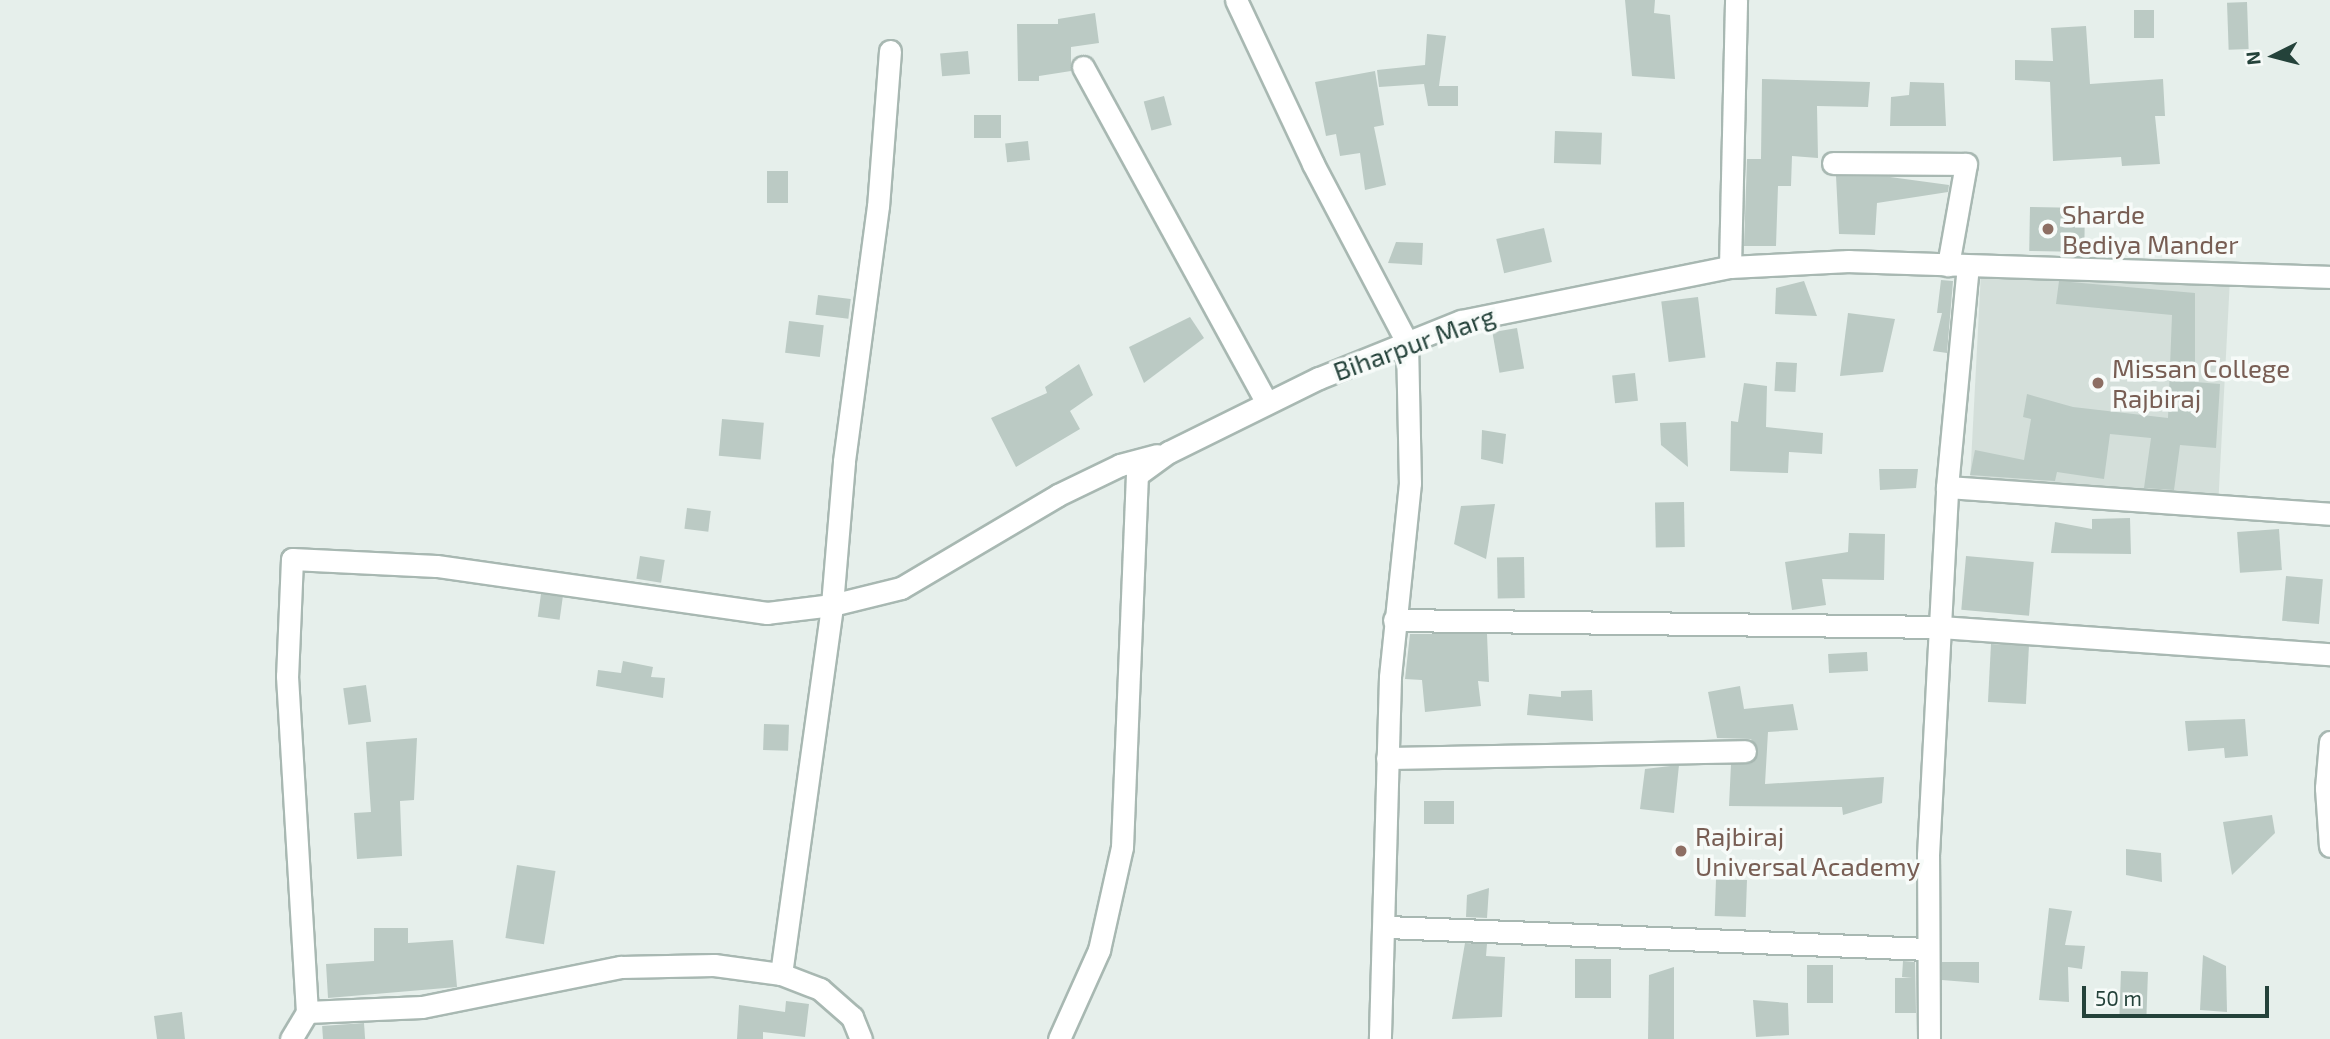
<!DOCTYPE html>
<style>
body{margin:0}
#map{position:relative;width:2330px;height:1039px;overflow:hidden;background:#e6efeb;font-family:"Exo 2",sans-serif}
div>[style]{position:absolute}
.built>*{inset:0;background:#d4dfda;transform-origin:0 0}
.building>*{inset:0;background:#bbcac4;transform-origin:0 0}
.roads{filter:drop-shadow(2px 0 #a8b8b2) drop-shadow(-2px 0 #a8b8b2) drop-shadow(0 2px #a8b8b2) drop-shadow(0 -2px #a8b8b2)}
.minor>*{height:21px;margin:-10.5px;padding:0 10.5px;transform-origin:10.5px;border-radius:10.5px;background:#fff}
.dots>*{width:19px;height:19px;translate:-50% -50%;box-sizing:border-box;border:4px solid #f7fbf9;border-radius:50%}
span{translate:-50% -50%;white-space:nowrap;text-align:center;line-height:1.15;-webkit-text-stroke:7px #f7fbf9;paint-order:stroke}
.education-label{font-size:26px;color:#785e54}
.left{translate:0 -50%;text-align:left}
.street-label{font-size:26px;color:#24423a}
.north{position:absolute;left:2239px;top:21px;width:70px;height:70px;-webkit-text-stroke:5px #f7fbf9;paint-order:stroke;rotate:264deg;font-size:19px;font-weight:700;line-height:28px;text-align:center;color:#24423a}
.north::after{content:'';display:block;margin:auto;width:24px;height:32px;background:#24423a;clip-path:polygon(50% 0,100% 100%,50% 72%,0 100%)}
.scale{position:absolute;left:2082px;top:986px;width:187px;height:32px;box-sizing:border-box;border:4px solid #24423a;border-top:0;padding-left:9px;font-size:21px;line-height:24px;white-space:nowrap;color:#24423a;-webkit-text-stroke:5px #f7fbf9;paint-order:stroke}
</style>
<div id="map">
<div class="built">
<div style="left:1981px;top:272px;width:249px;height:209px;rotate:3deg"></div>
</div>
<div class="building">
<div style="clip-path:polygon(1625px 0,1655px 0,1654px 13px,1670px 15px,1675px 79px,1632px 76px)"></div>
<div style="left:2247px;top:2px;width:47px;height:20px;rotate:88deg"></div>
<div style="left:2134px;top:10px;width:20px;height:28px"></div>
<div style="clip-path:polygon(1095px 13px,1099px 43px,1071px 47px,1071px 71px,1039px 76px,1039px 81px,1018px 81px,1017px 24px,1058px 24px,1058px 19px)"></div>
<div style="clip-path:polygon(2086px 26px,2090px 84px,2163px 79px,2165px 116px,2155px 116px,2160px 164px,2122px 166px,2121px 157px,2053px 161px,2050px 82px,2015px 80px,2015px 60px,2053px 61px,2051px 28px)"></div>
<div style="clip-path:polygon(1427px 34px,1446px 36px,1439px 86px,1458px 86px,1458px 106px,1428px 106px,1424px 84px,1379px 87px,1377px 70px,1425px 65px)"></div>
<div style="left:968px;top:51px;width:23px;height:28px;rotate:85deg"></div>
<div style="clip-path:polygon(1375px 71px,1384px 125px,1374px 127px,1386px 185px,1365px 190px,1360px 153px,1340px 156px,1336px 134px,1326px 136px,1315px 82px)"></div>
<div style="clip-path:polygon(1762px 79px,1870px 82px,1868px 107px,1817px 106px,1818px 158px,1792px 156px,1791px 186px,1778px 186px,1776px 246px,1744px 246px,1747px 159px,1761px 159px)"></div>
<div style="clip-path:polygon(1910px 82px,1944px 83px,1946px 126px,1890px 126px,1891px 97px,1909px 95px)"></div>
<div style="left:1164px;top:96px;width:30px;height:21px;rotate:75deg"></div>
<div style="left:974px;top:115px;width:27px;height:23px"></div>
<div style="left:1555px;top:131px;width:47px;height:32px;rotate:2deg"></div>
<div style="left:1028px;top:141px;width:19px;height:23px;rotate:84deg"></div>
<div style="left:767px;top:171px;width:21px;height:32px"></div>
<div style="clip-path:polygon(1836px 176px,1890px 177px,1949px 185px,1948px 192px,1877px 203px,1875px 235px,1839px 234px)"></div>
<div style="left:2030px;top:207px;width:55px;height:44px;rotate:1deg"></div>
<div style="left:1544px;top:228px;width:35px;height:49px;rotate:77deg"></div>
<div style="clip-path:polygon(1396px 242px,1423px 243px,1422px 265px,1388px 263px)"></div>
<div style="clip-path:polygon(1941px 280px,1953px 281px,1947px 353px,1933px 351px,1942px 313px,1937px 313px)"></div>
<div style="clip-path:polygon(1804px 281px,1817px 316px,1775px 314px,1776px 288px)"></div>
<div style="clip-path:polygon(2059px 281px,2195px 293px,2195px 382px,2220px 384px,2216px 448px,2180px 445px,2174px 490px,2144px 488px,2151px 438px,2110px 434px,2104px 479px,2057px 472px,2055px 481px,1970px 475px,1975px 450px,2024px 460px,2031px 419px,2023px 417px,2027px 394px,2073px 407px,2168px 418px,2172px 315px,2056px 304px)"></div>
<div style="left:818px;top:295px;width:33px;height:20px;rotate:7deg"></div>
<div style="left:1698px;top:297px;width:61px;height:37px;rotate:83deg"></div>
<div style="clip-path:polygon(1848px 313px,1895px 319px,1883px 372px,1840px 376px)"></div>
<div style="clip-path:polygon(1190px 317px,1204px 338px,1144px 383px,1129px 347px)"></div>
<div style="left:789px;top:321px;width:35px;height:32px;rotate:7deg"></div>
<div style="left:1517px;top:328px;width:41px;height:25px;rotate:80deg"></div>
<div style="left:1776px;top:362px;width:21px;height:29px;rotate:3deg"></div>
<div style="clip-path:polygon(1079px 364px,1093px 395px,1070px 411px,1080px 429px,1016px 467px,991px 418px,1047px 393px,1045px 387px)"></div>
<div style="left:1635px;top:373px;width:28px;height:23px;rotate:84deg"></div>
<div style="clip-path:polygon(1744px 383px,1767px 386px,1766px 427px,1823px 433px,1822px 454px,1789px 452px,1788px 473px,1730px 471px,1731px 421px,1738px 422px)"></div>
<div style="left:722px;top:419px;width:42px;height:37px;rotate:5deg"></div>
<div style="clip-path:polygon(1686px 422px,1688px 467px,1661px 445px,1660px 423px)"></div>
<div style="clip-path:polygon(1482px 430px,1506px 434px,1503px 464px,1481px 459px)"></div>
<div style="clip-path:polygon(1879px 469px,1918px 469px,1916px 488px,1880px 490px)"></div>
<div style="left:1684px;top:502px;width:45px;height:29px;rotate:89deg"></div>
<div style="clip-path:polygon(1495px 504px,1486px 559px,1454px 544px,1461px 506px)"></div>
<div style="left:687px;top:508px;width:24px;height:21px;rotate:7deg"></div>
<div style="clip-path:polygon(2130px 518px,2131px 554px,2051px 553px,2055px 522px,2092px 529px,2092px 519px)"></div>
<div style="left:2279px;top:529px;width:41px;height:42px;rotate:86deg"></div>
<div style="clip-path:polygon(1849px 533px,1885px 534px,1884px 580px,1822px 579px,1826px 605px,1792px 610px,1785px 562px,1848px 552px)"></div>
<div style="left:640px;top:556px;width:25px;height:23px;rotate:9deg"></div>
<div style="left:1966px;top:556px;width:68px;height:54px;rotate:5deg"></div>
<div style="left:1524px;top:557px;width:41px;height:27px;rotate:89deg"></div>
<div style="left:2286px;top:576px;width:37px;height:45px;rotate:5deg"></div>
<div style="left:541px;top:594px;width:22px;height:23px;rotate:8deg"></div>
<div style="clip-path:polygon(1410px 634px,1487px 634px,1489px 682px,1478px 681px,1481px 706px,1425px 712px,1422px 680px,1405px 679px)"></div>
<div style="left:1991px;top:644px;width:38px;height:58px;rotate:3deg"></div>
<div style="left:1867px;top:652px;width:19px;height:39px;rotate:87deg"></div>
<div style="clip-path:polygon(623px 661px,653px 667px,651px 677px,665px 678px,663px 698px,596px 686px,598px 670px,621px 673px)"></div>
<div style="left:366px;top:685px;width:37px;height:23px;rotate:82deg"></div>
<div style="clip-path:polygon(1740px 686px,1744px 709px,1793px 704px,1798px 730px,1768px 732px,1765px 784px,1884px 777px,1882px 803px,1843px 815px,1842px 807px,1729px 806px,1731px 764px,1751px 763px,1758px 750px,1751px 739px,1717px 738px,1708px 692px)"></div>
<div style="clip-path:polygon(1592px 690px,1593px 721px,1527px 715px,1529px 694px,1561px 697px,1561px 691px)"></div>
<div style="clip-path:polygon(2245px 719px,2248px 756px,2225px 758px,2224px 748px,2188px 751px,2185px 721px)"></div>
<div style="left:764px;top:724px;width:25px;height:26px;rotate:2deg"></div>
<div style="clip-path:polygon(417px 738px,414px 800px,400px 801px,402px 856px,357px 859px,354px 813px,371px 812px,366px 742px)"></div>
<div style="clip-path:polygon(1679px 765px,1674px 813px,1640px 809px,1645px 769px)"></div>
<div style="left:1424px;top:801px;width:30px;height:23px"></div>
<div style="clip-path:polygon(2272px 815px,2275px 833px,2232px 875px,2223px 822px)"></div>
<div style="clip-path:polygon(2126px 849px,2161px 853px,2162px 882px,2126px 875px)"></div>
<div style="left:517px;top:865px;width:39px;height:74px;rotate:9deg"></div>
<div style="left:1716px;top:879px;width:31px;height:37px;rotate:2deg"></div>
<div style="clip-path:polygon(1489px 888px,1487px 918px,1466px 917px,1467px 895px)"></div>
<div style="clip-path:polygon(2049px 908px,2072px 911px,2065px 945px,2085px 946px,2082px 969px,2068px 967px,2069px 1002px,2039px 1000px)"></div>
<div style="clip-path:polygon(374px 928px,408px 928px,408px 943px,453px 940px,457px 987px,328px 998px,326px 964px,374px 961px)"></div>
<div style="clip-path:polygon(1465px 943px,1487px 944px,1486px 956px,1505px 957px,1502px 1017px,1452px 1019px)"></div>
<div style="clip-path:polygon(2203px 955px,2226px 966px,2227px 1012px,2200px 1010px)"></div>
<div style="left:1611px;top:959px;width:39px;height:36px;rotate:90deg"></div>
<div style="clip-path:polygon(1903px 961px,1915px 962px,1916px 1013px,1895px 1013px,1895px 978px,1912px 978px,1902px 977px)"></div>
<div style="clip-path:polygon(1942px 962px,1979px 962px,1979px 983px,1942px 980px)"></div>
<div style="left:1807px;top:965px;width:26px;height:38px"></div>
<div style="clip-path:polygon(1674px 967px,1674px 1039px,1648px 1039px,1649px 975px)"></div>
<div style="left:2121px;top:971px;width:27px;height:44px;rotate:2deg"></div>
<div style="clip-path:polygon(1753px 1000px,1788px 1003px,1789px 1035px,1756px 1037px)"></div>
<div style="clip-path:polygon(786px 1001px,809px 1004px,805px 1037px,763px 1032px,763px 1039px,737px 1039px,739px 1005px,785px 1012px)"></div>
<div style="clip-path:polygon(182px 1012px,185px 1039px,157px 1039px,154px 1016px)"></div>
<div style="left:364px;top:1023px;width:16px;height:42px;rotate:86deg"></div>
</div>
<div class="roads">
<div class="minor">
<div style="left:1236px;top:0;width:181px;rotate:64.8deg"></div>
<div style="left:1313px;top:164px;width:201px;rotate:62.2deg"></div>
<div style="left:1407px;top:342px;width:141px;rotate:88.8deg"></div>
<div style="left:1410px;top:483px;width:195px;rotate:95.9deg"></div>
<div style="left:1390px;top:677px;width:362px;rotate:91.6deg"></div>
<div style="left:890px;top:51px;width:155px;rotate:94.4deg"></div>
<div style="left:878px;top:206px;width:258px;rotate:97.6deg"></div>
<div style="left:844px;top:462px;width:144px;rotate:94.8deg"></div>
<div style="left:832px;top:605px;width:71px;rotate:-13.8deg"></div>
<div style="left:901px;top:588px;width:182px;rotate:-30.6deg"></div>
<div style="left:1058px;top:495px;width:69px;rotate:-25.8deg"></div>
<div style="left:1120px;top:465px;width:38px;rotate:-15deg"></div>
<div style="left:1083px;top:67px;width:383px;rotate:61.3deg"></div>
<div style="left:1833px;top:163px;width:133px;rotate:0.4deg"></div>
<div style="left:1966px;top:164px;width:103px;rotate:100.1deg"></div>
<div style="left:1730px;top:267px;width:267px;rotate:-88.7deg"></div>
<div style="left:1947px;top:487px;width:384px;rotate:4deg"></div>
<div style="left:1394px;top:620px;width:546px;rotate:0.73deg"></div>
<div style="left:1940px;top:627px;width:391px;rotate:4deg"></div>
<div style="left:2330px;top:742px;width:46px;rotate:95deg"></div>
<div style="left:2326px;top:788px;width:58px;rotate:86.1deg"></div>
<div style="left:1387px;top:758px;width:358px;rotate:-1.1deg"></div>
<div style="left:1387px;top:927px;width:541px;rotate:2.33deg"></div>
<div style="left:781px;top:974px;width:373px;rotate:-82.1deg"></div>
<div style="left:832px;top:605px;width:65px;rotate:173deg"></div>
<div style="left:767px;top:613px;width:334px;rotate:-171.9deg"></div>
<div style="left:436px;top:566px;width:144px;rotate:-177.2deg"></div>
<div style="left:292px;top:559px;width:117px;rotate:92.4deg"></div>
<div style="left:287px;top:676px;width:337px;rotate:86.6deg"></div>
<div style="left:307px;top:1012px;width:115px;rotate:-2.5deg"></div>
<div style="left:422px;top:1007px;width:203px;rotate:-11.4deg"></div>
<div style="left:621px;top:967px;width:93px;rotate:-1.2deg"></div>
<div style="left:714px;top:965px;width:68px;rotate:7.7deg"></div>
<div style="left:781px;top:974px;width:42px;rotate:21deg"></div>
<div style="left:820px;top:989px;width:43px;rotate:41.2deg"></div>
<div style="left:852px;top:1017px;width:24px;rotate:68deg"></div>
<div style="left:291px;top:1039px;width:31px;rotate:-59deg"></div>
<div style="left:1059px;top:1039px;width:98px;rotate:-65.8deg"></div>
<div style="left:1099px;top:950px;width:106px;rotate:-77.4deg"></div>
<div style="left:1122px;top:847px;width:372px;rotate:-87.7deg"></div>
<div style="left:1137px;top:475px;width:39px;rotate:-36deg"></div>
<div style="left:1169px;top:452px;width:167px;rotate:-26.3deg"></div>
<div style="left:1319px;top:378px;width:153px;rotate:-21.9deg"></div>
<div style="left:1461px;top:321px;width:274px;rotate:-11.4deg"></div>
<div style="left:1730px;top:267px;width:119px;rotate:-2.9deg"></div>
<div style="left:1849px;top:261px;width:481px;rotate:1.9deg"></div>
<div style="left:1929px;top:1039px;width:184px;rotate:-90.3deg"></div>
<div style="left:1928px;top:855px;width:368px;rotate:-87deg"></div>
<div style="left:1947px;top:487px;width:222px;rotate:-84.6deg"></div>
</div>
</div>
<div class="dots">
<div style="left:2048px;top:229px;background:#8d6e63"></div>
<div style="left:2098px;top:383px;background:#8d6e63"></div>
<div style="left:1681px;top:851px;background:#8d6e63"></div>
</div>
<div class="education-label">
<span class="left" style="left:2062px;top:229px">Sharde<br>Bediya Mander</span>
<span class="left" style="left:2112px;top:383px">Missan College<br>Rajbiraj</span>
<span class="left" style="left:1695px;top:851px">Rajbiraj<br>Universal Academy</span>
</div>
<div class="street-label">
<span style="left:1414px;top:343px;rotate:-20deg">Biharpur Marg</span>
</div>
<div class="north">N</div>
<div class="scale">50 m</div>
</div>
